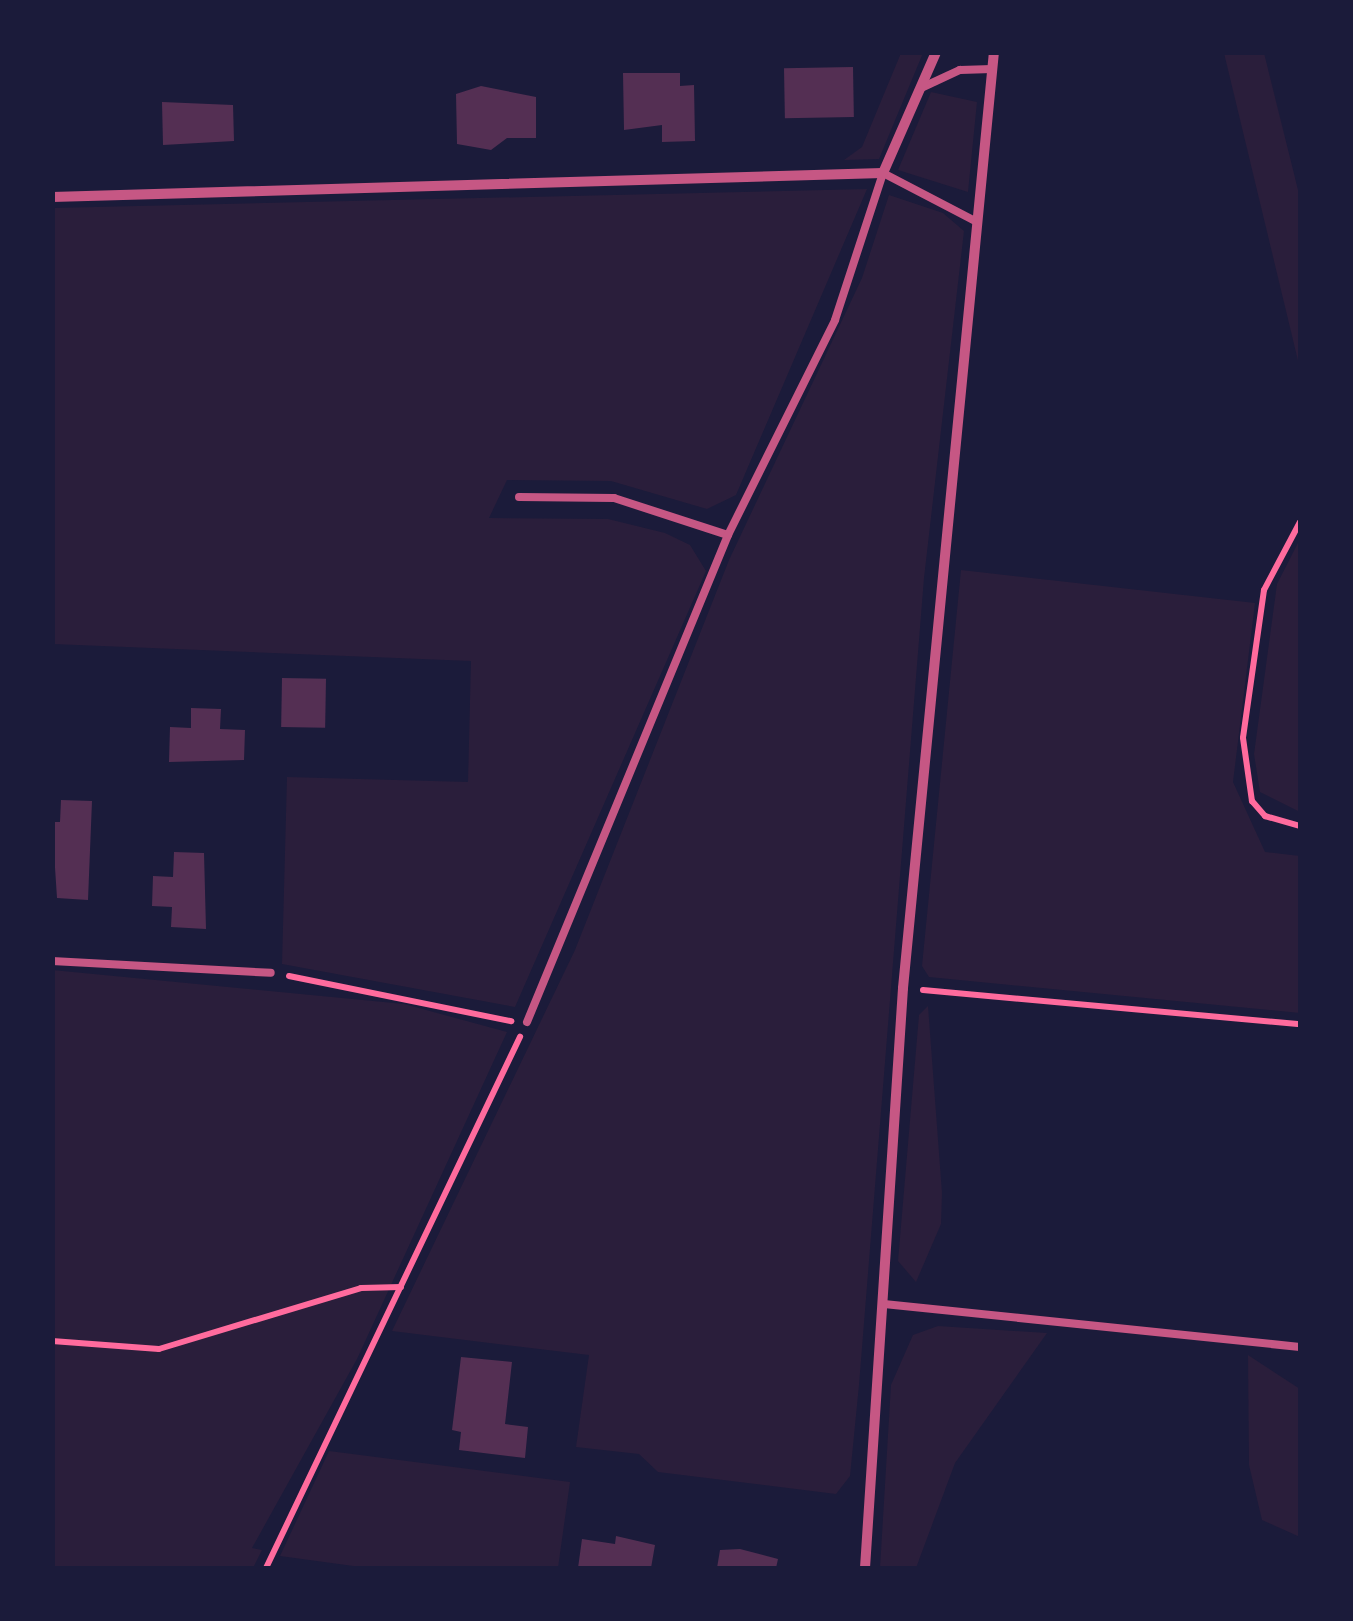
<!DOCTYPE html>
<style>
body{margin:0}
#map{position:relative;width:1353px;height:1621px;overflow:hidden;background:#1b1b3a;font-family:"Fira Sans",sans-serif}
div>[style]{position:absolute}
.green>*{inset:0;background:#2a1e3b}
.building>*{inset:0;background:#542f53;transform-origin:0 0}
.path>*{height:6px;margin:-3px;padding:0 3px;transform-origin:3px;border-radius:3px;background:#ff6b9d}
.service>*{height:8px;margin:-4px;padding:0 4px;transform-origin:4px;border-radius:4px;background:#c65784}
.minor>*{height:10px;margin:-5px;padding:0 5px;transform-origin:5px;border-radius:5px;background:#c65784}
span{translate:-50% -50%;white-space:nowrap;text-align:center;line-height:1.15;-webkit-text-stroke:8px #1b1b3a;paint-order:stroke}
.frame{position:absolute;inset:0;border:55px solid #1b1b3a;pointer-events:none}
</style>
<div id="map">
<div class="green">
<div style="clip-path:polygon(901px 53px,923px 53px,879px 159px,844px 160px,862px 147px)"></div>
<div style="clip-path:polygon(1224px 53px,1264px 53px,1300px 198px,1300px 369px)"></div>
<div style="clip-path:polygon(931px 92px,977px 102px,968px 192px,898px 170px)"></div>
<div style="clip-path:polygon(867px 189px,736px 495px,707px 509px,611px 481px,507px 480px,489px 518px,608px 519px,665px 533px,690px 545px,706px 571px,515px 1007px,282px 964px,287px 777px,468px 782px,471px 661px,53px 644px,53px 208px)"></div>
<div style="clip-path:polygon(889px 195px,943px 213px,964px 231px,924px 578px,859px 1385px,850px 1476px,836px 1494px,658px 1472px,639px 1454px,576px 1447px,589px 1355px,392px 1331px,575px 950px,729px 560px,862px 278px)"></div>
<div style="clip-path:polygon(1300px 539px,1300px 538px,1300px 812px,1260px 792px,1254px 754px,1277px 584px)"></div>
<div style="clip-path:polygon(961px 570px,1255px 603px,1233px 782px,1265px 852px,1300px 856px,1300px 1013px,929px 977px,922px 966px)"></div>
<div style="clip-path:polygon(52px 970px,404px 1004px,507px 1032px,357px 1359px,252px 1548px,262px 1550px,253px 1568px,53px 1568px)"></div>
<div style="clip-path:polygon(928px 1006px,942px 1193px,941px 1224px,916px 1282px,898px 1261px,919px 1015px)"></div>
<div style="clip-path:polygon(938px 1326px,1047px 1333px,955px 1463px,916px 1568px,880px 1568px,891px 1385px,913px 1335px)"></div>
<div style="clip-path:polygon(1248px 1355px,1300px 1389px,1300px 1537px,1262px 1520px,1249px 1465px)"></div>
<div style="clip-path:polygon(329px 1451px,570px 1482px,558px 1568px,368px 1568px,280px 1556px)"></div>
</div>
<div class="building">
<div style="left:853px;top:67px;width:50px;height:69px;rotate:89deg"></div>
<div style="clip-path:polygon(623px 73px,680px 73px,680px 86px,694px 85px,695px 141px,662px 142px,662px 125px,624px 130px)"></div>
<div style="clip-path:polygon(481px 86px,536px 97px,536px 138px,507px 138px,491px 150px,457px 144px,456px 94px)"></div>
<div style="clip-path:polygon(162px 102px,233px 105px,234px 141px,163px 145px)"></div>
<div style="left:282px;top:678px;width:44px;height:49px;rotate:1deg"></div>
<div style="clip-path:polygon(191px 708px,221px 709px,220px 729px,245px 730px,244px 760px,169px 762px,170px 727px,191px 728px)"></div>
<div style="clip-path:polygon(61px 800px,92px 801px,88px 900px,57px 898px,52px 822px,60px 822px)"></div>
<div style="clip-path:polygon(174px 852px,204px 853px,206px 929px,171px 927px,172px 907px,152px 906px,153px 876px,173px 877px)"></div>
<div style="clip-path:polygon(461px 1357px,512px 1362px,505px 1424px,528px 1427px,525px 1458px,459px 1450px,461px 1432px,452px 1430px)"></div>
<div style="clip-path:polygon(616px 1536px,655px 1545px,651px 1568px,578px 1568px,582px 1539px,615px 1544px)"></div>
<div style="clip-path:polygon(740px 1549px,778px 1559px,776px 1568px,717px 1568px,720px 1550px)"></div>
</div>
<div class="path">
<div style="left:1300px;top:522px;width:77px;rotate:117.9deg"></div>
<div style="left:1264px;top:590px;width:149px;rotate:98.1deg"></div>
<div style="left:1243px;top:738px;width:64px;rotate:81.9deg"></div>
<div style="left:1252px;top:801px;width:20px;rotate:49deg"></div>
<div style="left:1265px;top:816px;width:36px;rotate:16deg"></div>
<div style="left:289px;top:976px;width:227px;rotate:11.5deg"></div>
<div style="left:923px;top:990px;width:379px;rotate:5.2deg"></div>
<div style="left:52px;top:1341px;width:107px;rotate:4.3deg"></div>
<div style="left:159px;top:1349px;width:211px;rotate:-16.8deg"></div>
<div style="left:361px;top:1288px;width:40px;rotate:-1.4deg"></div>
<div style="left:266px;top:1568px;width:589px;rotate:-64.44deg"></div>
</div>
<div class="service">
<div style="left:921px;top:88px;width:43px;rotate:-24.8deg"></div>
<div style="left:960px;top:70px;width:32px;rotate:-2deg"></div>
<div style="left:519px;top:497px;width:95px;rotate:0.6deg"></div>
<div style="left:614px;top:498px;width:120px;rotate:18deg"></div>
<div style="left:52px;top:961px;width:219px;rotate:3.1deg"></div>
<div style="left:527px;top:1022px;width:527px;rotate:-67.57deg"></div>
<div style="left:728px;top:535px;width:240px;rotate:-63.5deg"></div>
<div style="left:835px;top:320px;width:155px;rotate:-71.9deg"></div>
<div style="left:883px;top:173px;width:106px;rotate:27.5deg"></div>
<div style="left:884px;top:1304px;width:418px;rotate:5.9deg"></div>
</div>
<div class="minor">
<div style="left:52px;top:197px;width:831px;rotate:-1.65deg"></div>
<div style="left:883px;top:173px;width:132px;rotate:-66.3deg"></div>
<div style="left:865px;top:1568px;width:581px;rotate:-86.25deg"></div>
<div style="left:903px;top:988px;width:940px;rotate:-84.45deg"></div>
</div>
<div class="frame"></div>
</div>
